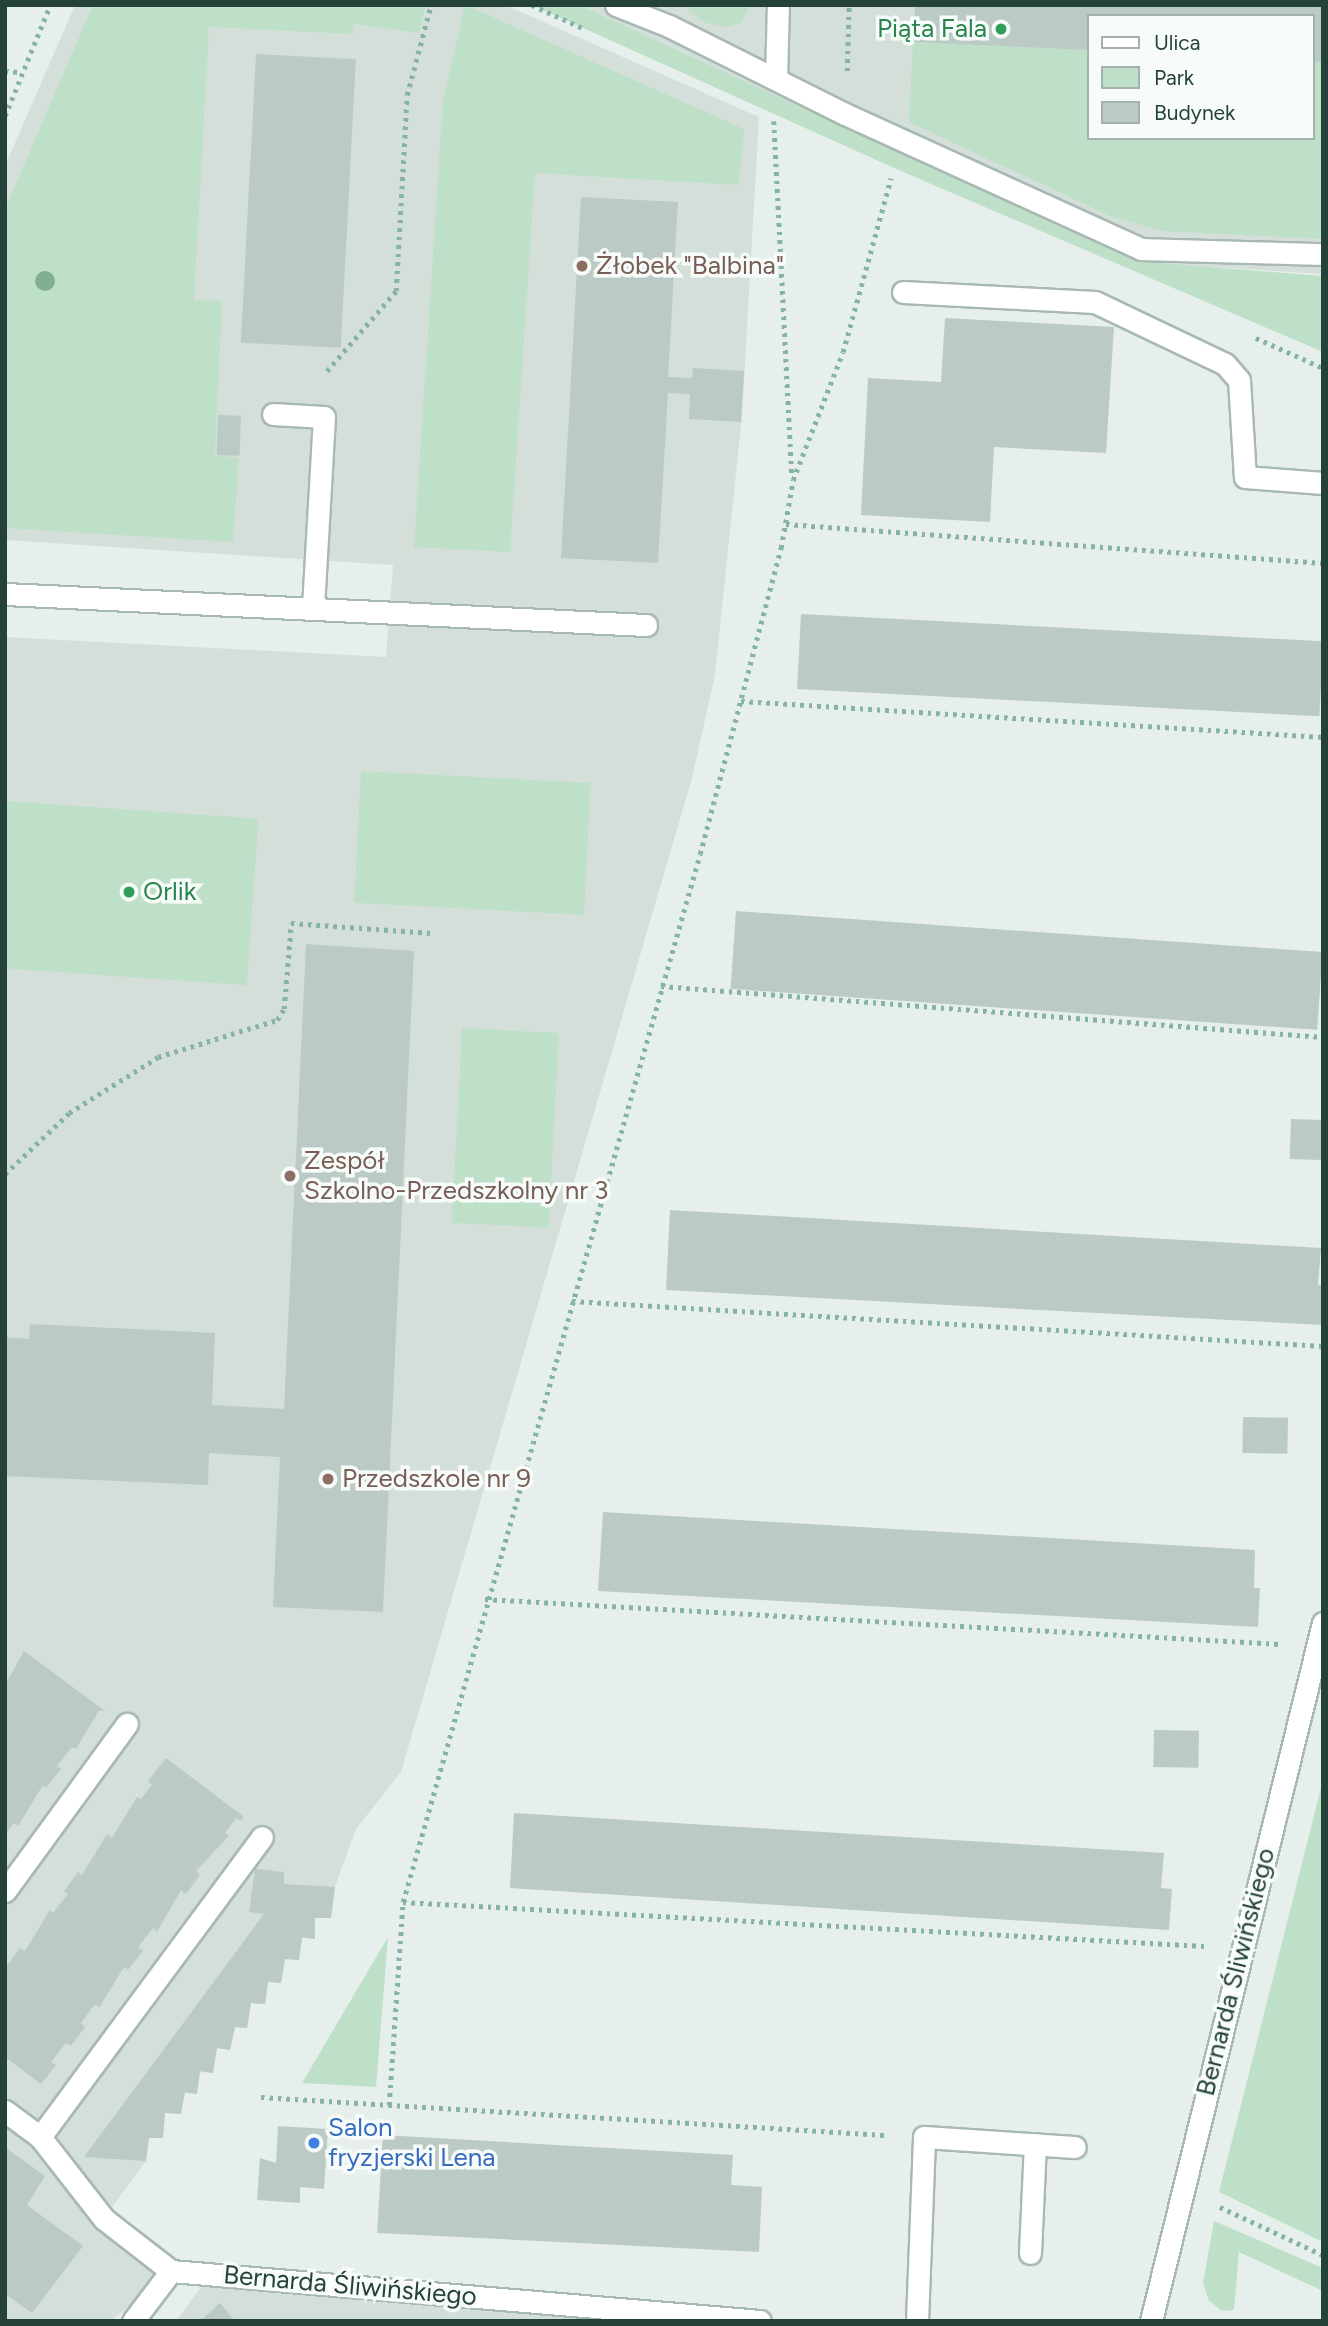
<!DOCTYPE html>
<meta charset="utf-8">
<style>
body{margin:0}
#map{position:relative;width:1328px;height:2326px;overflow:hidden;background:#e6efeb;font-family:Figtree,sans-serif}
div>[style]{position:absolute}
.built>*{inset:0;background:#d4dfda}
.green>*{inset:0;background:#bfe0c8;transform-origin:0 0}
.building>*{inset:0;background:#bbcac4;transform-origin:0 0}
.path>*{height:4.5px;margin-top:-2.25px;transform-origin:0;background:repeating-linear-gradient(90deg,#86b3a5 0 3.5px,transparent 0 8.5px)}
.roads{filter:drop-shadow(2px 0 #a8b8b2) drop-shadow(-2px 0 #a8b8b2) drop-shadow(0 2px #a8b8b2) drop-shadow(0 -2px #a8b8b2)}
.service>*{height:21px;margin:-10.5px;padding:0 10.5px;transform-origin:10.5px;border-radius:10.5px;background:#fff}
.minor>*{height:21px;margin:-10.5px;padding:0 10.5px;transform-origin:10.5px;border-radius:10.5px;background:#fff}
.trees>*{width:20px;height:20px;margin:-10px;border-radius:50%;background:#80af93}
.dots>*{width:19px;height:19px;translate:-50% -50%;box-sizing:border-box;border:4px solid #f7fbf9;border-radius:50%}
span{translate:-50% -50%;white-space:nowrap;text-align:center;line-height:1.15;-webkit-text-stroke:7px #f7fbf9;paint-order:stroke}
.leisure-label{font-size:26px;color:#27864d}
.right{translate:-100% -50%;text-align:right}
.left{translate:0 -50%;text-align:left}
.education-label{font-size:26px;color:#785e54}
.street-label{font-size:26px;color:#24423a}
.shop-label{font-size:26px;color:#366cbe}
.frame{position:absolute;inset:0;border:7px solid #24423a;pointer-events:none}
.legend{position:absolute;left:1087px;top:14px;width:228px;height:126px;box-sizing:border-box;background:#f7fbf9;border:2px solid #a3b1ad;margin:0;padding:9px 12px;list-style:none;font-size:21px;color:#24423a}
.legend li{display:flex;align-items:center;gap:14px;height:35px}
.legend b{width:35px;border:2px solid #a3b1ad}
</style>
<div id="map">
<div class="built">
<div style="clip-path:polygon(75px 5px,505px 5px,759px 117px,742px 416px,715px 675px,692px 778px,401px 1772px,356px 1829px,335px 1887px,331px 1918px,315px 1918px,315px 1939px,302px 1938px,299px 1960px,285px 1959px,281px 1983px,268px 1982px,265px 2004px,251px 2003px,247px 2028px,235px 2027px,230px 2050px,217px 2048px,213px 2073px,200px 2072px,197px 2094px,185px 2093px,165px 2113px,163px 2138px,149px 2138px,146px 2161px,104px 2218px,171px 2271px,111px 2321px,5px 2321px,5px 637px,386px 657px,393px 565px,5px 540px,5px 166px)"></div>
<div style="clip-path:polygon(evenodd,574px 5px,1323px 5px,1323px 274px,1132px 262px,574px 5px,1088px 16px,1312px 16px,1312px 138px,1088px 138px,1088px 16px)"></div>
<div style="clip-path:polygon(202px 2286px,609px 2321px,176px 2321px)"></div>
</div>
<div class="green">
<div style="clip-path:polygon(93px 5px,426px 5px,419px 33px,354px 24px,353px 34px,209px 27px,194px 300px,222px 301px,215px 455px,239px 458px,233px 542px,5px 528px,5px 209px)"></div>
<div style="clip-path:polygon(465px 5px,744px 129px,739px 185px,535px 173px,510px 552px,414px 547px,443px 101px)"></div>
<div style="clip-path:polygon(532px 5px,579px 5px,1135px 261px,1323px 276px,1323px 352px,894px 168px)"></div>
<div style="clip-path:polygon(689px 5px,729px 6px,751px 5px,740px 23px,727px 27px,706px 23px,689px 11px)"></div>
<div style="clip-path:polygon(913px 42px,1088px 50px,1088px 138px,1312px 138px,1312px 61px,1323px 62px,1323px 239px,1163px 231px,1112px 217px,909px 122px)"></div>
<div style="left:361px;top:771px;width:230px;height:132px;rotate:3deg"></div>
<div style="left:5px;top:801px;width:254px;height:167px;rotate:4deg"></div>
<div style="left:462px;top:1028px;width:97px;height:195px;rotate:3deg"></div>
<div style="clip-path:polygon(1323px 1780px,1323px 2242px,1219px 2192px)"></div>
<div style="clip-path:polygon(388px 1937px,376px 2087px,302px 2083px)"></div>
<div style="clip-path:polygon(1214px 2221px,1323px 2268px,1323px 2291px,1239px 2252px,1234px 2310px,1222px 2311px,1209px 2301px,1203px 2283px)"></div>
</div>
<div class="building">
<div style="clip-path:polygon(915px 5px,1323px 5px,1323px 62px,1312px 61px,1312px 16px,1088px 16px,1088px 50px,913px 42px)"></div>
<div style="left:256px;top:54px;width:100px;height:289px;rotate:3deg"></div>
<div style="clip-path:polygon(581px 197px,678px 202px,668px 377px,692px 378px,693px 368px,744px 371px,741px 422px,689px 419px,690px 394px,668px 393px,658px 563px,561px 558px)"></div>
<div style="clip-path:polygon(945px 318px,1114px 327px,1106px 453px,994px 447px,990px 522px,861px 515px,868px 378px,941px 382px)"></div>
<div style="left:218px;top:415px;width:23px;height:40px;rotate:2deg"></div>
<div style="left:801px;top:614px;width:523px;height:75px;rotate:3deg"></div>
<div style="left:736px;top:911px;width:588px;height:78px;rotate:4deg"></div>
<div style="clip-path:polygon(306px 944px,414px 951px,383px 1612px,273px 1607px,280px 1457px,209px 1453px,208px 1485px,5px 1476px,5px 1337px,29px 1339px,30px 1324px,215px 1333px,212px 1405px,284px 1409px)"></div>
<div style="left:1291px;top:1119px;width:32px;height:40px;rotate:2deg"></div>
<div style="clip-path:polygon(670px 1210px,1321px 1248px,1318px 1285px,1323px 1286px,1323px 1325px,666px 1290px)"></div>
<div style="left:1243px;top:1417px;width:45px;height:36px;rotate:1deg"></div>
<div style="clip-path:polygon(603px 1512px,1255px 1550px,1254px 1588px,1260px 1588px,1258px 1627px,598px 1591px)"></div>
<div style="clip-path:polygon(24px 1651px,105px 1711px,99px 1711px,76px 1749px,72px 1747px,57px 1766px,61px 1769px,46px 1788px,43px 1785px,18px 1826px,14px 1823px,5px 1834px,5px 1685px)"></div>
<div style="left:1154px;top:1730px;width:45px;height:37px;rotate:1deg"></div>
<div style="clip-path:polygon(166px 1758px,244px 1817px,241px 1821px,236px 1818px,225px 1833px,229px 1836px,196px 1871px,200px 1875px,186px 1894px,181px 1890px,157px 1932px,153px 1928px,138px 1947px,143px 1951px,128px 1970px,124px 1967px,99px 2008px,95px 2004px,81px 2023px,85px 2027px,71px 2046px,66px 2043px,51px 2062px,56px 2065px,41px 2084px,5px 2057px,6px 1967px,20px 1948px,25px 1951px,50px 1910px,53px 1913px,68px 1894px,64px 1891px,78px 1872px,82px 1875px,107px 1834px,112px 1838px,137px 1797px,141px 1799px,152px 1785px,148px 1781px)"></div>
<div style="clip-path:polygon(514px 1813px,1164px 1853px,1161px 1888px,1172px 1889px,1169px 1930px,510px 1888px)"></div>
<div style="clip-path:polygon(255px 1869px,284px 1872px,284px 1884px,335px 1887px,331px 1918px,315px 1918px,315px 1939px,302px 1937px,299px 1960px,285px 1959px,281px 1983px,268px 1982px,265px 2004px,251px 2003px,247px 2028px,235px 2027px,230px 2050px,217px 2048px,213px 2073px,200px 2071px,197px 2094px,185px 2092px,181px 2114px,165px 2113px,163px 2138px,149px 2138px,146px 2161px,84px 2157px,264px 1914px,249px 1912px)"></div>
<div style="clip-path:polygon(278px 2126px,328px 2129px,324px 2189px,300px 2187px,300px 2203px,257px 2200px,260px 2158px,276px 2163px)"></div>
<div style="clip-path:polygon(383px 2135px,733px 2155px,731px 2185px,762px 2187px,759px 2252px,377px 2233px)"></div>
<div style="clip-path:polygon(5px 2147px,45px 2176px,27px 2205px,83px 2246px,32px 2313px,5px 2294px)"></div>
<div style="clip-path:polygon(220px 2303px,235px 2321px,200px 2321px)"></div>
</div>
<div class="path">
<div style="left:532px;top:5px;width:58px;rotate:24.4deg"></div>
<div style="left:5px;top:71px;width:17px;rotate:3deg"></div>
<div style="left:847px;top:71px;width:66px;rotate:-88.3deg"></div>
<div style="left:5px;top:116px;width:120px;rotate:-67.9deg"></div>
<div style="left:774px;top:121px;width:355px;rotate:87.1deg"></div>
<div style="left:1256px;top:338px;width:73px;rotate:24.1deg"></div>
<div style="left:327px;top:371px;width:106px;rotate:-49.2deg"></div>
<div style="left:396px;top:291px;width:196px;rotate:-86.8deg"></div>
<div style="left:407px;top:95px;width:93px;rotate:-75.1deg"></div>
<div style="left:786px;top:524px;width:538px;rotate:4.15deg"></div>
<div style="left:741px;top:701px;width:583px;rotate:3.54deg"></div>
<div style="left:661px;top:986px;width:664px;rotate:4.41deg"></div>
<div style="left:5px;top:1174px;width:88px;rotate:-43.6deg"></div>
<div style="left:69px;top:1113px;width:105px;rotate:-32.2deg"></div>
<div style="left:158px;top:1057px;width:125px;rotate:-17.3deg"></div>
<div style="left:277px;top:1020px;width:13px;rotate:-58deg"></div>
<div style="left:284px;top:1009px;width:86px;rotate:-85.3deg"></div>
<div style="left:291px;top:923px;width:141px;rotate:4.1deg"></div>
<div style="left:572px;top:1301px;width:752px;rotate:3.43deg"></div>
<div style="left:485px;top:1599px;width:795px;rotate:3.24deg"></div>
<div style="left:403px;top:1902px;width:803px;rotate:3.14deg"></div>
<div style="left:261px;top:2097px;width:625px;rotate:3.48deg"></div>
<div style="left:389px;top:2105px;width:203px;rotate:-86.1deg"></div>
<div style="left:403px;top:1902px;width:1089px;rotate:-74.18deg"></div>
<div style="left:700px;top:854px;width:317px;rotate:-75.2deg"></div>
<div style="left:781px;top:548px;width:69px;rotate:-80deg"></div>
<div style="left:793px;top:480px;width:137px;rotate:-68.7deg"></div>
<div style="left:843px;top:352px;width:180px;rotate:-74.6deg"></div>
<div style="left:1220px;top:2207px;width:114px;rotate:25deg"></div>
</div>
<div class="roads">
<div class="service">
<div style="left:616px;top:5px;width:57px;rotate:21.6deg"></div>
<div style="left:669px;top:26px;width:197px;rotate:26.6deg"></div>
<div style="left:845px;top:114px;width:325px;rotate:24.5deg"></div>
<div style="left:1141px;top:249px;width:182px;rotate:1.6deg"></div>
<div style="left:776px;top:79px;width:74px;rotate:-88.5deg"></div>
<div style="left:903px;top:292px;width:192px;rotate:3deg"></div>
<div style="left:1095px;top:302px;width:144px;rotate:25.5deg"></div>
<div style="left:1225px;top:364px;width:21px;rotate:49deg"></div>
<div style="left:1239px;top:380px;width:97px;rotate:86.5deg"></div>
<div style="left:1245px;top:477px;width:78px;rotate:4.4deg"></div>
<div style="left:273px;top:414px;width:51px;rotate:3.4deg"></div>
<div style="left:324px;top:417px;width:191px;rotate:93.3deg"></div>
<div style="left:5px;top:594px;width:642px;rotate:2.77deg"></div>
<div style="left:5px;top:1891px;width:207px;rotate:-53.9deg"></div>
<div style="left:5px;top:2111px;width:44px;rotate:36.6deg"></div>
<div style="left:40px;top:2137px;width:104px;rotate:52deg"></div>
<div style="left:104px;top:2219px;width:85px;rotate:37.8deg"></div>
<div style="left:40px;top:2137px;width:373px;rotate:-53.5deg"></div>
<div style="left:1030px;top:2253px;width:109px;rotate:-87.4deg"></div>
<div style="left:917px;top:2321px;width:184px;rotate:-87.8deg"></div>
<div style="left:924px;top:2137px;width:151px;rotate:3.8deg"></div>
</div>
<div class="minor">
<div style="left:133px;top:2321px;width:63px;rotate:-52.8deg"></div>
<div style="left:171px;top:2271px;width:591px;rotate:4.85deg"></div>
<div style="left:1151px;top:2321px;width:719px;rotate:-76.16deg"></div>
</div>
</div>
<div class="trees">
<div style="left:45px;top:281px"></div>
</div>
<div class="dots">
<div style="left:1001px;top:29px;background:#2e9e5b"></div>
<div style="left:582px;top:266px;background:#8d6e63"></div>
<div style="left:129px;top:892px;background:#2e9e5b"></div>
<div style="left:290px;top:1176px;background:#8d6e63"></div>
<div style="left:328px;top:1479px;background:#8d6e63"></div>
<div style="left:314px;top:2143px;background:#3f7fe0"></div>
</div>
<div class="leisure-label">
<span class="right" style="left:987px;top:29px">Piąta Fala</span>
<span class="left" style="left:143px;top:892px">Orlik</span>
</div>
<div class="education-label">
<span class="left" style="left:596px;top:266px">Żłobek "Balbina"</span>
<span class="left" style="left:304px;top:1176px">Zespół<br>Szkolno-Przedszkolny nr 3</span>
<span class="left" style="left:342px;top:1479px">Przedszkole nr 9</span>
</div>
<div class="street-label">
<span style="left:1236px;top:1972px;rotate:-76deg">Bernarda Śliwińskiego</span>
<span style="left:350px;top:2286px;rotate:5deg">Bernarda Śliwińskiego</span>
</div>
<div class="shop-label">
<span class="left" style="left:328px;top:2143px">Salon<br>fryzjerski Lena</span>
</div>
<div class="frame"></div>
<ul class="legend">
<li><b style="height:9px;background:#fff"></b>Ulica</li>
<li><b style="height:19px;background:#bfe0c8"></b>Park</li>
<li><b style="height:19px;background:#bbcac4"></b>Budynek</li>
</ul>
</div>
